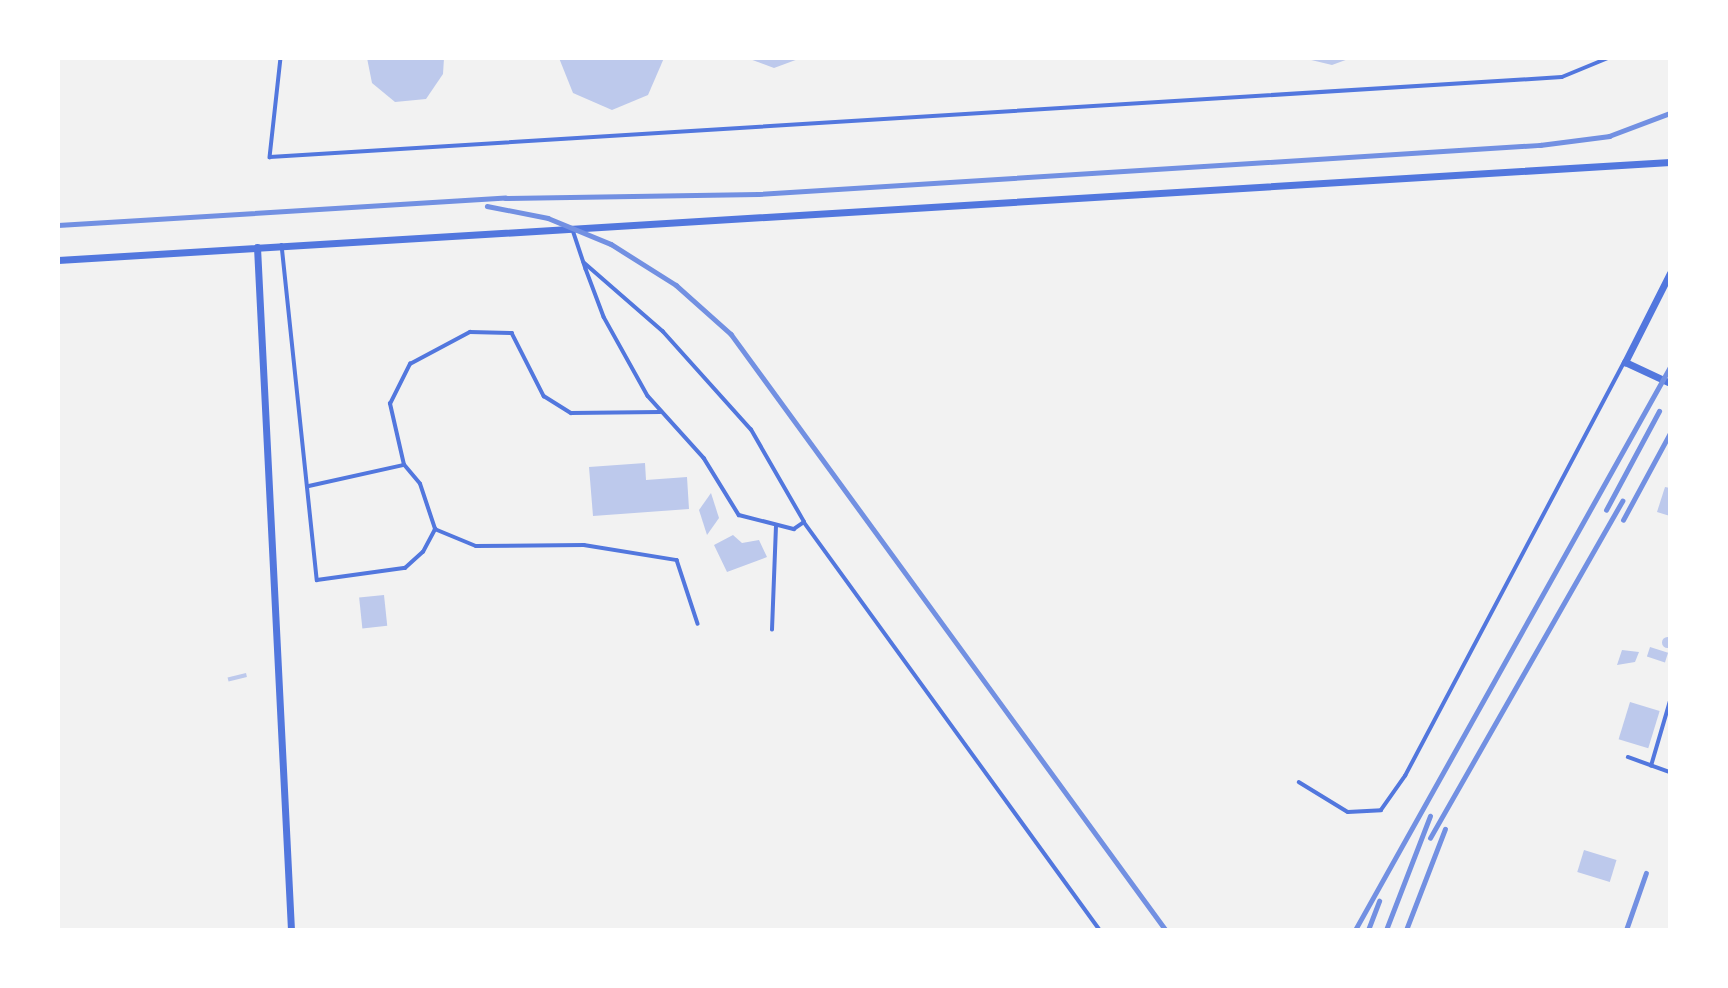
<!DOCTYPE html>
<style>
body{margin:0}
#map{position:relative;width:1728px;height:988px;overflow:hidden;background:#f2f2f2;font-family:"Titillium Web",sans-serif}
div>[style]{position:absolute}
.building>*{inset:0;background:#bdc9ec;transform-origin:0 0}
.round{border-radius:50%}
.service>*{height:3.5px;margin:-1.75px;padding:0 1.75px;transform-origin:1.75px;border-radius:1.75px;background:#5277de}
.minor>*{height:7px;margin:-3.5px;padding:0 3.5px;transform-origin:3.5px;border-radius:3.5px;background:#5277de}
.rail>*{height:4.5px;margin:-2.25px;padding:0 2.25px;transform-origin:2.25px;border-radius:2.25px;background:#7290e2}
span{translate:-50% -50%;white-space:nowrap;text-align:center;line-height:1.15;-webkit-text-stroke:7px #fff;paint-order:stroke}
.frame{position:absolute;inset:0;border:60px solid #fff;pointer-events:none}
</style>
<div id="map">
<div class="building">
<div style="clip-path:polygon(367px 58px,444px 58px,443px 74px,426px 99px,395px 102px,372px 83px)"></div>
<div style="clip-path:polygon(559px 58px,664px 58px,648px 95px,612px 110px,573px 93px)"></div>
<div style="clip-path:polygon(747px 58px,801px 58px,774px 68px)"></div>
<div style="clip-path:polygon(1303px 58px,1351px 58px,1332px 65px)"></div>
<div style="clip-path:polygon(645px 463px,646px 480px,687px 477px,689px 509px,593px 516px,589px 467px)"></div>
<div style="clip-path:polygon(1665px 487px,1670px 488px,1670px 516px,1657px 512px)"></div>
<div style="clip-path:polygon(711px 493px,719px 518px,707px 535px,699px 510px)"></div>
<div style="clip-path:polygon(733px 535px,742px 543px,759px 540px,767px 557px,727px 572px,714px 545px)"></div>
<div style="left:384px;top:595px;width:31px;height:25px;rotate:84deg"></div>
<div class="round" style="left:1661.5px;top:636.5px;width:11px;height:11px"></div>
<div style="left:1650px;top:647px;width:19px;height:10px;rotate:18deg"></div>
<div style="clip-path:polygon(1622px 650px,1639px 652px,1635px 662px,1617px 665px)"></div>
<div style="left:246px;top:673px;width:4px;height:19px;rotate:76deg"></div>
<div style="left:1630px;top:702px;width:31px;height:39px;rotate:17deg"></div>
<div style="left:1584px;top:850px;width:34px;height:23px;rotate:17deg"></div>
</div>
<div class="service">
<div style="left:281px;top:58px;width:100px;rotate:96.3deg"></div>
<div style="left:270px;top:157px;width:1294px;rotate:-3.54deg"></div>
<div style="left:1562px;top:77px;width:50px;rotate:-22.4deg"></div>
<div style="left:573px;top:230px;width:41px;rotate:71.6deg"></div>
<div style="left:586px;top:269px;width:51px;rotate:69.4deg"></div>
<div style="left:604px;top:317px;width:90px;rotate:60.9deg"></div>
<div style="left:648px;top:396px;width:84px;rotate:47.9deg"></div>
<div style="left:704px;top:458px;width:67px;rotate:58.4deg"></div>
<div style="left:739px;top:515px;width:57px;rotate:14.3deg"></div>
<div style="left:794px;top:529px;width:12px;rotate:-35deg"></div>
<div style="left:804px;top:522px;width:106px;rotate:-119.9deg"></div>
<div style="left:751px;top:430px;width:132px;rotate:-131.9deg"></div>
<div style="left:663px;top:332px;width:105px;rotate:-138.9deg"></div>
<div style="left:282px;top:245px;width:337px;rotate:84deg"></div>
<div style="left:317px;top:580px;width:89px;rotate:-7.8deg"></div>
<div style="left:405px;top:568px;width:24px;rotate:-42deg"></div>
<div style="left:423px;top:552px;width:26px;rotate:-62deg"></div>
<div style="left:435px;top:529px;width:47px;rotate:-108.4deg"></div>
<div style="left:420px;top:484px;width:25px;rotate:-130deg"></div>
<div style="left:309px;top:486px;width:97px;rotate:-12.5deg"></div>
<div style="left:404px;top:465px;width:63px;rotate:-102.9deg"></div>
<div style="left:390px;top:404px;width:45px;rotate:-63.4deg"></div>
<div style="left:410px;top:364px;width:68px;rotate:-28.1deg"></div>
<div style="left:470px;top:332px;width:42px;rotate:1.4deg"></div>
<div style="left:512px;top:333px;width:71px;rotate:63.1deg"></div>
<div style="left:544px;top:396px;width:32px;rotate:32deg"></div>
<div style="left:571px;top:413px;width:89px;rotate:-0.6deg"></div>
<div style="left:804px;top:522px;width:504px;rotate:54.04deg"></div>
<div style="left:435px;top:529px;width:44px;rotate:22.5deg"></div>
<div style="left:476px;top:546px;width:108px;rotate:-0.5deg"></div>
<div style="left:584px;top:545px;width:94px;rotate:9.2deg"></div>
<div style="left:677px;top:560px;width:67px;rotate:71.8deg"></div>
<div style="left:772px;top:630px;width:103px;rotate:-87.8deg"></div>
<div style="left:1628px;top:757px;width:45px;rotate:19.7deg"></div>
<div style="left:1651px;top:766px;width:68px;rotate:-73.7deg"></div>
<div style="left:1299px;top:782px;width:57px;rotate:31.5deg"></div>
<div style="left:1348px;top:812px;width:33px;rotate:-3deg"></div>
<div style="left:1381px;top:810px;width:42px;rotate:-54.8deg"></div>
<div style="left:1405px;top:776px;width:467px;rotate:-62.1deg"></div>
</div>
<div class="minor">
<div style="left:257px;top:247px;width:684px;rotate:87.15deg"></div>
<div style="left:58px;top:260px;width:1615px;rotate:-3.48deg"></div>
<div style="left:1670px;top:273px;width:100px;rotate:116.8deg"></div>
<div style="left:1625px;top:362px;width:50px;rotate:25deg"></div>
</div>
<div class="rail">
<div style="left:487px;top:206px;width:62px;rotate:11.1deg"></div>
<div style="left:548px;top:218px;width:68px;rotate:22.4deg"></div>
<div style="left:611px;top:244px;width:77px;rotate:32.2deg"></div>
<div style="left:676px;top:285px;width:74px;rotate:41.7deg"></div>
<div style="left:731px;top:334px;width:738px;rotate:53.88deg"></div>
<div style="left:58px;top:225px;width:448px;rotate:-3.5deg"></div>
<div style="left:505px;top:198px;width:253px;rotate:-0.9deg"></div>
<div style="left:758px;top:194px;width:784px;rotate:-3.59deg"></div>
<div style="left:1540px;top:145px;width:70px;rotate:-7.4deg"></div>
<div style="left:1609px;top:136px;width:65px;rotate:-20.7deg"></div>
<div style="left:1606px;top:510px;width:112px;rotate:-61.8deg"></div>
<div style="left:1623px;top:520px;width:99px;rotate:-61.6deg"></div>
<div style="left:1430px;top:838px;width:388px;rotate:-60.3deg"></div>
<div style="left:1355px;top:930px;width:645px;rotate:-60.77deg"></div>
<div style="left:1368px;top:930px;width:31px;rotate:-69deg"></div>
<div style="left:1386px;top:930px;width:122px;rotate:-68.9deg"></div>
<div style="left:1406px;top:930px;width:108px;rotate:-68.9deg"></div>
<div style="left:1626px;top:930px;width:60px;rotate:-70.7deg"></div>
</div>
<div class="frame"></div>
</div>
